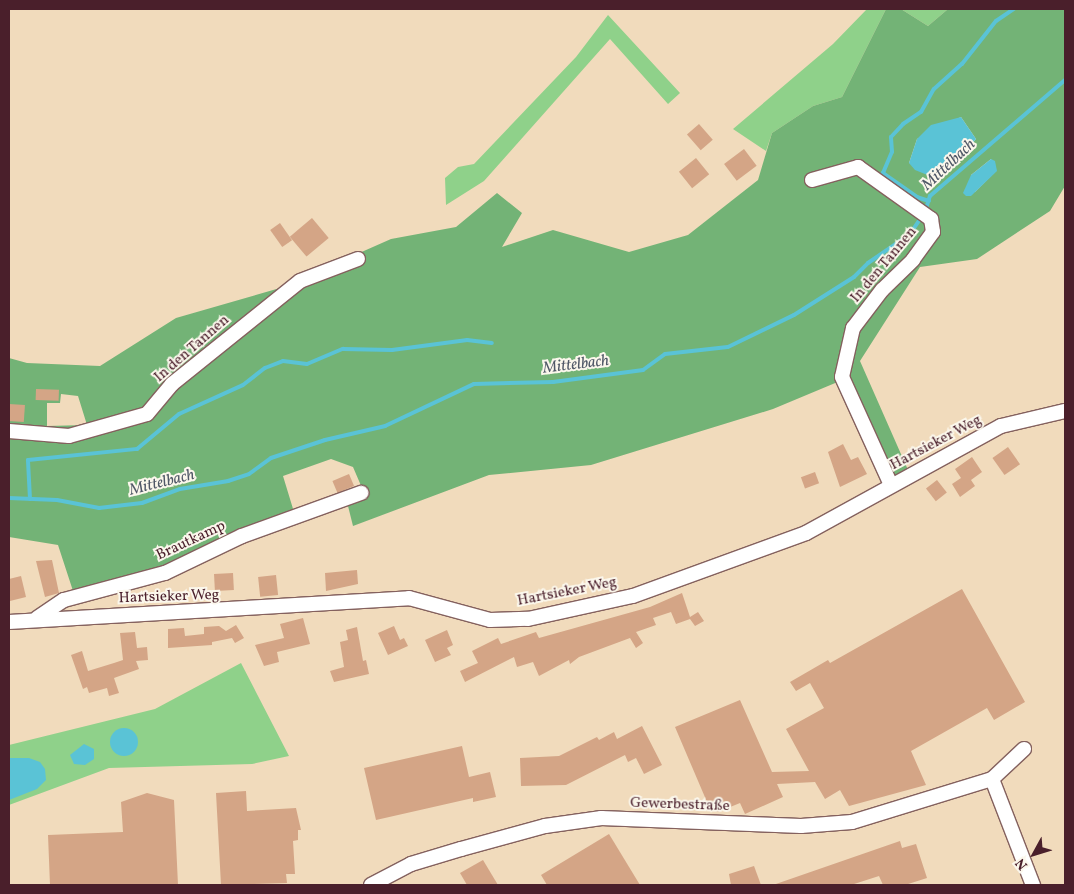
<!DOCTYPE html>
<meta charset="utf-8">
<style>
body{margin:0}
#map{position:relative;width:1074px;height:894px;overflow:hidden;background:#f1dbbc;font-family:Vollkorn,serif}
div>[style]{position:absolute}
.green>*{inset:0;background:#8fd18a}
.forest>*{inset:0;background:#73b376}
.water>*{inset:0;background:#5ac3d6}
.round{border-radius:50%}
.stream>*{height:4px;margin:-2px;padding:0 2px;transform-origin:2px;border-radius:2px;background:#5ac3d6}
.building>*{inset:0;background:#d4a586;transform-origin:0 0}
.roads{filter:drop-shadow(1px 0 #84615e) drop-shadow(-1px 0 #84615e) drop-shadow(0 1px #84615e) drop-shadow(0 -1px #84615e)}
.street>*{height:14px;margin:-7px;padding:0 7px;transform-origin:7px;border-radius:7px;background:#fff}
span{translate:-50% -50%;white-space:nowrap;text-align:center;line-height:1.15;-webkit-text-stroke:4px #fbf7ec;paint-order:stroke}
.street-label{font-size:15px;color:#4a1f2b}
.water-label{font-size:16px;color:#505867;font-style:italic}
.frame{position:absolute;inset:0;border:10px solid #4a1f2b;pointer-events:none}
.north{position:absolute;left:1009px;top:829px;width:50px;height:50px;-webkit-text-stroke:4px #fbf7ec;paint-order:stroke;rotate:231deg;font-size:14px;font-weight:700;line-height:20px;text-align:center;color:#4a1f2b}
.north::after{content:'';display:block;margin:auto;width:18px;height:22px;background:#4a1f2b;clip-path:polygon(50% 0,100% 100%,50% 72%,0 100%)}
</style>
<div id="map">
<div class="green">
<div style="clip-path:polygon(867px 9px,886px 9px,842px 97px,813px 106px,772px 133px,766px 151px,733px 129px,833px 44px)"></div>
<div style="clip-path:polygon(901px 9px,948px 9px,928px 26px)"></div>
<div style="clip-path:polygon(608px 15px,680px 93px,668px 104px,610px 39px,484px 181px,446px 205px,445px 178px,458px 167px,474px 164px,576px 57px)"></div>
<div style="clip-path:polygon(241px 663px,289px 756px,252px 764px,109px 768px,9px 805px,9px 745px,155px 709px)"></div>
</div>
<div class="forest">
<div style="clip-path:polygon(evenodd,886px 9px,901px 9px,928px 26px,948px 9px,1065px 9px,1065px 186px,1050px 211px,977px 259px,920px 267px,860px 361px,908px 470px,892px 480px,840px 381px,773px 409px,591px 465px,489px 475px,353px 526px,347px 502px,365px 495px,353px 467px,331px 459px,283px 476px,294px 512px,162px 570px,74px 594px,58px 545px,9px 537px,9px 358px,27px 363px,100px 366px,176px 318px,280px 288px,391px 239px,456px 227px,497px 193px,522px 213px,502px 247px,553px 230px,629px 252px,688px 235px,758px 180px,772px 133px,813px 106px,842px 97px,886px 9px,961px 117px,976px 139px,956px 162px,939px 172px,909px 163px,917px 139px,961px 117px,886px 9px,991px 159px,996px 171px,975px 192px,971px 175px,991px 159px,886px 9px,61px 394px,78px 396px,87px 425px,47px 426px,47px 403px,60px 403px,61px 394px)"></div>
</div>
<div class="water">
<div style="clip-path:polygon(961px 117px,976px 139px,956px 162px,939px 172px,930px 176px,915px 170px,909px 163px,917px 139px,931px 125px)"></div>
<div style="clip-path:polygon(991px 159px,995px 161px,997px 171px,971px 196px,966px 196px,963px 193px,971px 175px)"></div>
<div class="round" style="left:110px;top:728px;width:28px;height:28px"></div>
<div style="clip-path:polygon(84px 744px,94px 749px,94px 759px,85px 765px,74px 764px,70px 755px)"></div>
<div style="clip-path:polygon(9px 758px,29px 758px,40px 762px,45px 769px,46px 780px,37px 789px,9px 800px)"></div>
</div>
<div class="stream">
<div style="left:929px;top:201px;width:13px;rotate:-162deg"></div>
<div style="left:917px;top:197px;width:42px;rotate:-144.8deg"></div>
<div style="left:883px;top:173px;width:23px;rotate:-67deg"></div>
<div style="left:892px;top:152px;width:15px;rotate:-94deg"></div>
<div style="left:891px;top:137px;width:18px;rotate:-47deg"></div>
<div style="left:903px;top:124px;width:22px;rotate:-34deg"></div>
<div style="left:921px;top:112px;width:26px;rotate:-61deg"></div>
<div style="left:934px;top:89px;width:38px;rotate:-42deg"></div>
<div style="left:962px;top:64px;width:55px;rotate:-51.7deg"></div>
<div style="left:996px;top:21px;width:22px;rotate:-34deg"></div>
<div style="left:9px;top:498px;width:48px;rotate:2.4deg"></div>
<div style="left:57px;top:500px;width:43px;rotate:10.8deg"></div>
<div style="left:99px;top:508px;width:43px;rotate:-6.6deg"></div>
<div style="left:142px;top:503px;width:40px;rotate:-20.2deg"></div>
<div style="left:180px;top:489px;width:49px;rotate:-9.5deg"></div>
<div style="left:228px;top:481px;width:22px;rotate:-18deg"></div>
<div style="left:249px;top:474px;width:27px;rotate:-36deg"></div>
<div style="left:271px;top:458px;width:57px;rotate:-18.4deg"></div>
<div style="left:325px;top:440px;width:62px;rotate:-13.1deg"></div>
<div style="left:385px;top:426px;width:98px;rotate:-25.3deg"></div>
<div style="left:474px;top:384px;width:79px;rotate:-1.5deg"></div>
<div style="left:553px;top:382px;width:91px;rotate:-7.6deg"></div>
<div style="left:643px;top:370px;width:27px;rotate:-36deg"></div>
<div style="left:665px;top:354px;width:63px;rotate:-6.3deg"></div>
<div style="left:728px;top:347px;width:73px;rotate:-25.9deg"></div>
<div style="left:794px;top:315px;width:71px;rotate:-32.3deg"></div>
<div style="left:854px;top:277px;width:20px;rotate:-45deg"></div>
<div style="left:868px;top:263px;width:51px;rotate:-34.6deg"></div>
<div style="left:910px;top:234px;width:27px;rotate:-56deg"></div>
<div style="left:925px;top:212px;width:17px;rotate:-73deg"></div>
<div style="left:930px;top:196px;width:178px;rotate:-40.7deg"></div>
<div style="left:30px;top:499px;width:39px;rotate:-93deg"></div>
<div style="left:28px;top:460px;width:110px;rotate:-5.8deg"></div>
<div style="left:137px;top:449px;width:55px;rotate:-39.8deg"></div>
<div style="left:179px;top:414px;width:70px;rotate:-24.4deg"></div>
<div style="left:243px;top:385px;width:28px;rotate:-38deg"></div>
<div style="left:265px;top:368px;width:19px;rotate:-21deg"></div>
<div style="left:283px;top:361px;width:24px;rotate:7deg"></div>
<div style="left:307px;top:364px;width:39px;rotate:-23deg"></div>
<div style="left:343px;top:349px;width:49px;rotate:1.2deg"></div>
<div style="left:392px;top:350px;width:76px;rotate:-7.6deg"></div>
<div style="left:467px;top:340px;width:25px;rotate:7deg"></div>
</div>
<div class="building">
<div style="left:699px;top:124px;width:21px;height:16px;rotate:49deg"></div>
<div style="left:744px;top:149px;width:21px;height:25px;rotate:53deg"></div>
<div style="left:696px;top:158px;width:21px;height:22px;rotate:51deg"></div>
<div style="left:312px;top:218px;width:26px;height:29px;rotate:50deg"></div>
<div style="left:280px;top:223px;width:21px;height:12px;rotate:55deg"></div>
<div style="left:36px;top:389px;width:23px;height:11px;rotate:2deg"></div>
<div style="left:9px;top:404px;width:16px;height:17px;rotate:4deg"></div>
<div style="clip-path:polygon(843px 444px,851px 460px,858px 457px,867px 474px,840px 487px,828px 452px)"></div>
<div style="left:1008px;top:447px;width:21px;height:19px;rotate:55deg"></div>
<div style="clip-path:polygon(972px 457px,982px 472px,971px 480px,975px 486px,960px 497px,952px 484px,961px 478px,955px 469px)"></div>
<div style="left:815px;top:472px;width:12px;height:15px;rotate:70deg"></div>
<div style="left:349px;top:474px;width:13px;height:18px;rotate:67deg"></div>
<div style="left:937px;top:480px;width:16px;height:14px;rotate:52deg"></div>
<div style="clip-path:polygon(52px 560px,59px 593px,45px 597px,36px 561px)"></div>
<div style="clip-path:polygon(357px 570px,358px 584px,326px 591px,325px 573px)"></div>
<div style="left:233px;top:573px;width:17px;height:19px;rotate:87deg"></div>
<div style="left:276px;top:575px;width:20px;height:18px;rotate:84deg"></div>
<div style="clip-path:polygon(21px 576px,26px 597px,10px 601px,9px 579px)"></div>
<div style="clip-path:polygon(962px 589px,1025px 702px,994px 720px,987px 708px,911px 751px,926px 785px,849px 806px,840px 790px,825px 799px,815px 782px,777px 784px,783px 797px,745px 814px,740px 803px,718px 812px,710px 809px,675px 727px,740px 700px,772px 772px,809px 771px,786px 729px,824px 708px,810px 683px,796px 691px,790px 682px,828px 660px,830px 663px)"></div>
<div style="clip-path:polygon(682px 593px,690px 617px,698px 612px,704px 621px,695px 626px,690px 619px,676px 624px,671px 612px,653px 618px,656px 625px,636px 632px,643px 643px,636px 648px,630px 638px,579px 657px,570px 664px,569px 660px,539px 676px,533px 662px,517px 667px,514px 657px,465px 682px,460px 671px,478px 663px,472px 651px,498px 638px,501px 644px,536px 632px,539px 638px,650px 607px)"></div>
<div style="clip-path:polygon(303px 618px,310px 644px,277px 652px,279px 662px,264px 666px,255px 645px,284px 638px,280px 624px)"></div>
<div style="clip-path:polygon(236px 625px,244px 638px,235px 643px,232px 638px,212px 642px,212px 645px,168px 648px,168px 629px,184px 628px,185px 636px,204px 634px,204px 627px,219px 626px,226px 631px)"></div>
<div style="clip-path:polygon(394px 626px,400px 640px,404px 638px,408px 646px,388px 655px,378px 633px)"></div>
<div style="clip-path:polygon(357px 627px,363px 661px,366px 660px,369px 674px,334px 682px,330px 671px,344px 667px,340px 642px,348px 640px,346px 630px)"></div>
<div style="clip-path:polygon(447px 630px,453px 645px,447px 648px,451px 655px,435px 662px,425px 640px)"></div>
<div style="clip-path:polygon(135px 632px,137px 648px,147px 647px,148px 660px,136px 661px,139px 669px,114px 678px,119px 693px,109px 696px,107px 688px,89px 693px,87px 687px,83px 689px,71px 655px,82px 651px,88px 671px,114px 663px,123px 660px,120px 633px)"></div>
<div style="clip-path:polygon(642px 726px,662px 765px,644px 774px,636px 758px,628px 762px,625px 755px,566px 785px,521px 786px,520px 758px,559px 756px,597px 737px,599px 740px,614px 732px,617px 739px)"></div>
<div style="clip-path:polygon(462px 746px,469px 777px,490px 772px,496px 797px,473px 802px,473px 798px,376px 820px,364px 768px)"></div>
<div style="clip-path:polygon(246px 791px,247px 811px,296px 808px,301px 830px,298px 830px,298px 840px,293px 841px,295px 874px,286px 874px,287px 883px,221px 885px,216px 793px)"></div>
<div style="clip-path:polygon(147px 793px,174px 800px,178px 885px,50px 885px,48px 835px,123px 832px,121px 802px)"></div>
<div style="clip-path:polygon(609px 834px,640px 885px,547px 885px,541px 875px)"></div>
<div style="clip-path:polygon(900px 841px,902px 848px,916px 844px,927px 878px,905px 885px,883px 885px,879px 876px,851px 885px,773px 885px)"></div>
<div style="clip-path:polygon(483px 860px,498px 885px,467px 885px,460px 873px)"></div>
<div style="clip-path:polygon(754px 866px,761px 885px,731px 885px,729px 874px)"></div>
</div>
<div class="roads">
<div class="street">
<div style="left:812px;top:180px;width:48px;rotate:-15.8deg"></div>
<div style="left:858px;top:167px;width:90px;rotate:35.5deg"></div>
<div style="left:931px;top:219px;width:13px;rotate:81deg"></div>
<div style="left:933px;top:232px;width:34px;rotate:126deg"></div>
<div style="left:913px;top:260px;width:43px;rotate:135.9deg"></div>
<div style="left:882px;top:290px;width:48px;rotate:127.3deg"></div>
<div style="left:853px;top:328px;width:50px;rotate:102.7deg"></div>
<div style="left:842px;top:377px;width:119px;rotate:65.6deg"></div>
<div style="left:9px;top:431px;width:60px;rotate:4.8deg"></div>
<div style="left:69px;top:436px;width:81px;rotate:-15.8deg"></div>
<div style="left:147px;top:414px;width:39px;rotate:-50deg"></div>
<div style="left:172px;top:384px;width:164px;rotate:-38.8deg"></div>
<div style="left:300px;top:281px;width:62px;rotate:-20.8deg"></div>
<div style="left:37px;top:618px;width:32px;rotate:-34deg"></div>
<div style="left:64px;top:600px;width:105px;rotate:-15deg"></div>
<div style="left:165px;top:573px;width:85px;rotate:-25.7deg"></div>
<div style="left:242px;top:536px;width:127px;rotate:-19.9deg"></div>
<div style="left:9px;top:622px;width:401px;rotate:-3.4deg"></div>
<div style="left:409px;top:598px;width:84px;rotate:15.2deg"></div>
<div style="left:490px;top:620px;width:38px;rotate:-2deg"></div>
<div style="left:528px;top:619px;width:107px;rotate:-12.4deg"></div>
<div style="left:633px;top:596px;width:184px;rotate:-20deg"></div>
<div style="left:806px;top:533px;width:222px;rotate:-28.8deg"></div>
<div style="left:1001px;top:426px;width:66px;rotate:-13.2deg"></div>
<div style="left:992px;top:779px;width:114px;rotate:68.9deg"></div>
<div style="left:371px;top:885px;width:45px;rotate:-27.7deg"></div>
<div style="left:411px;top:864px;width:52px;rotate:-16.7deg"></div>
<div style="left:461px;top:849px;width:87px;rotate:-15.3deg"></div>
<div style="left:545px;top:826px;width:57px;rotate:-8.1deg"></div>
<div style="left:601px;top:818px;width:200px;rotate:2.3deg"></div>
<div style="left:801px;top:826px;width:51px;rotate:-4.5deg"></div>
<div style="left:852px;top:822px;width:146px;rotate:-17.1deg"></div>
<div style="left:992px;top:779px;width:44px;rotate:-43.2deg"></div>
</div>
</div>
<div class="street-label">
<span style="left:884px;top:265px;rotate:-50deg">In den Tannen</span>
<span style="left:192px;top:349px;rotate:-41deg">In den Tannen</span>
<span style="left:936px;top:443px;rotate:-28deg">Hartsieker Weg</span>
<span style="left:191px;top:541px;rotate:-25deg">Brautkamp</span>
<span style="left:567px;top:592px;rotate:-11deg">Hartsieker Weg</span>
<span style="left:169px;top:597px;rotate:-2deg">Hartsieker Weg</span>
<span style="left:680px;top:805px;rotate:2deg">Gewerbestraße</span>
</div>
<div class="water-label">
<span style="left:949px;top:165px;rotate:-43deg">Mittelbach</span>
<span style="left:576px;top:365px;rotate:-7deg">Mittelbach</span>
<span style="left:162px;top:483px;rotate:-14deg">Mittelbach</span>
</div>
<div class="frame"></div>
<div class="north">N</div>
</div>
